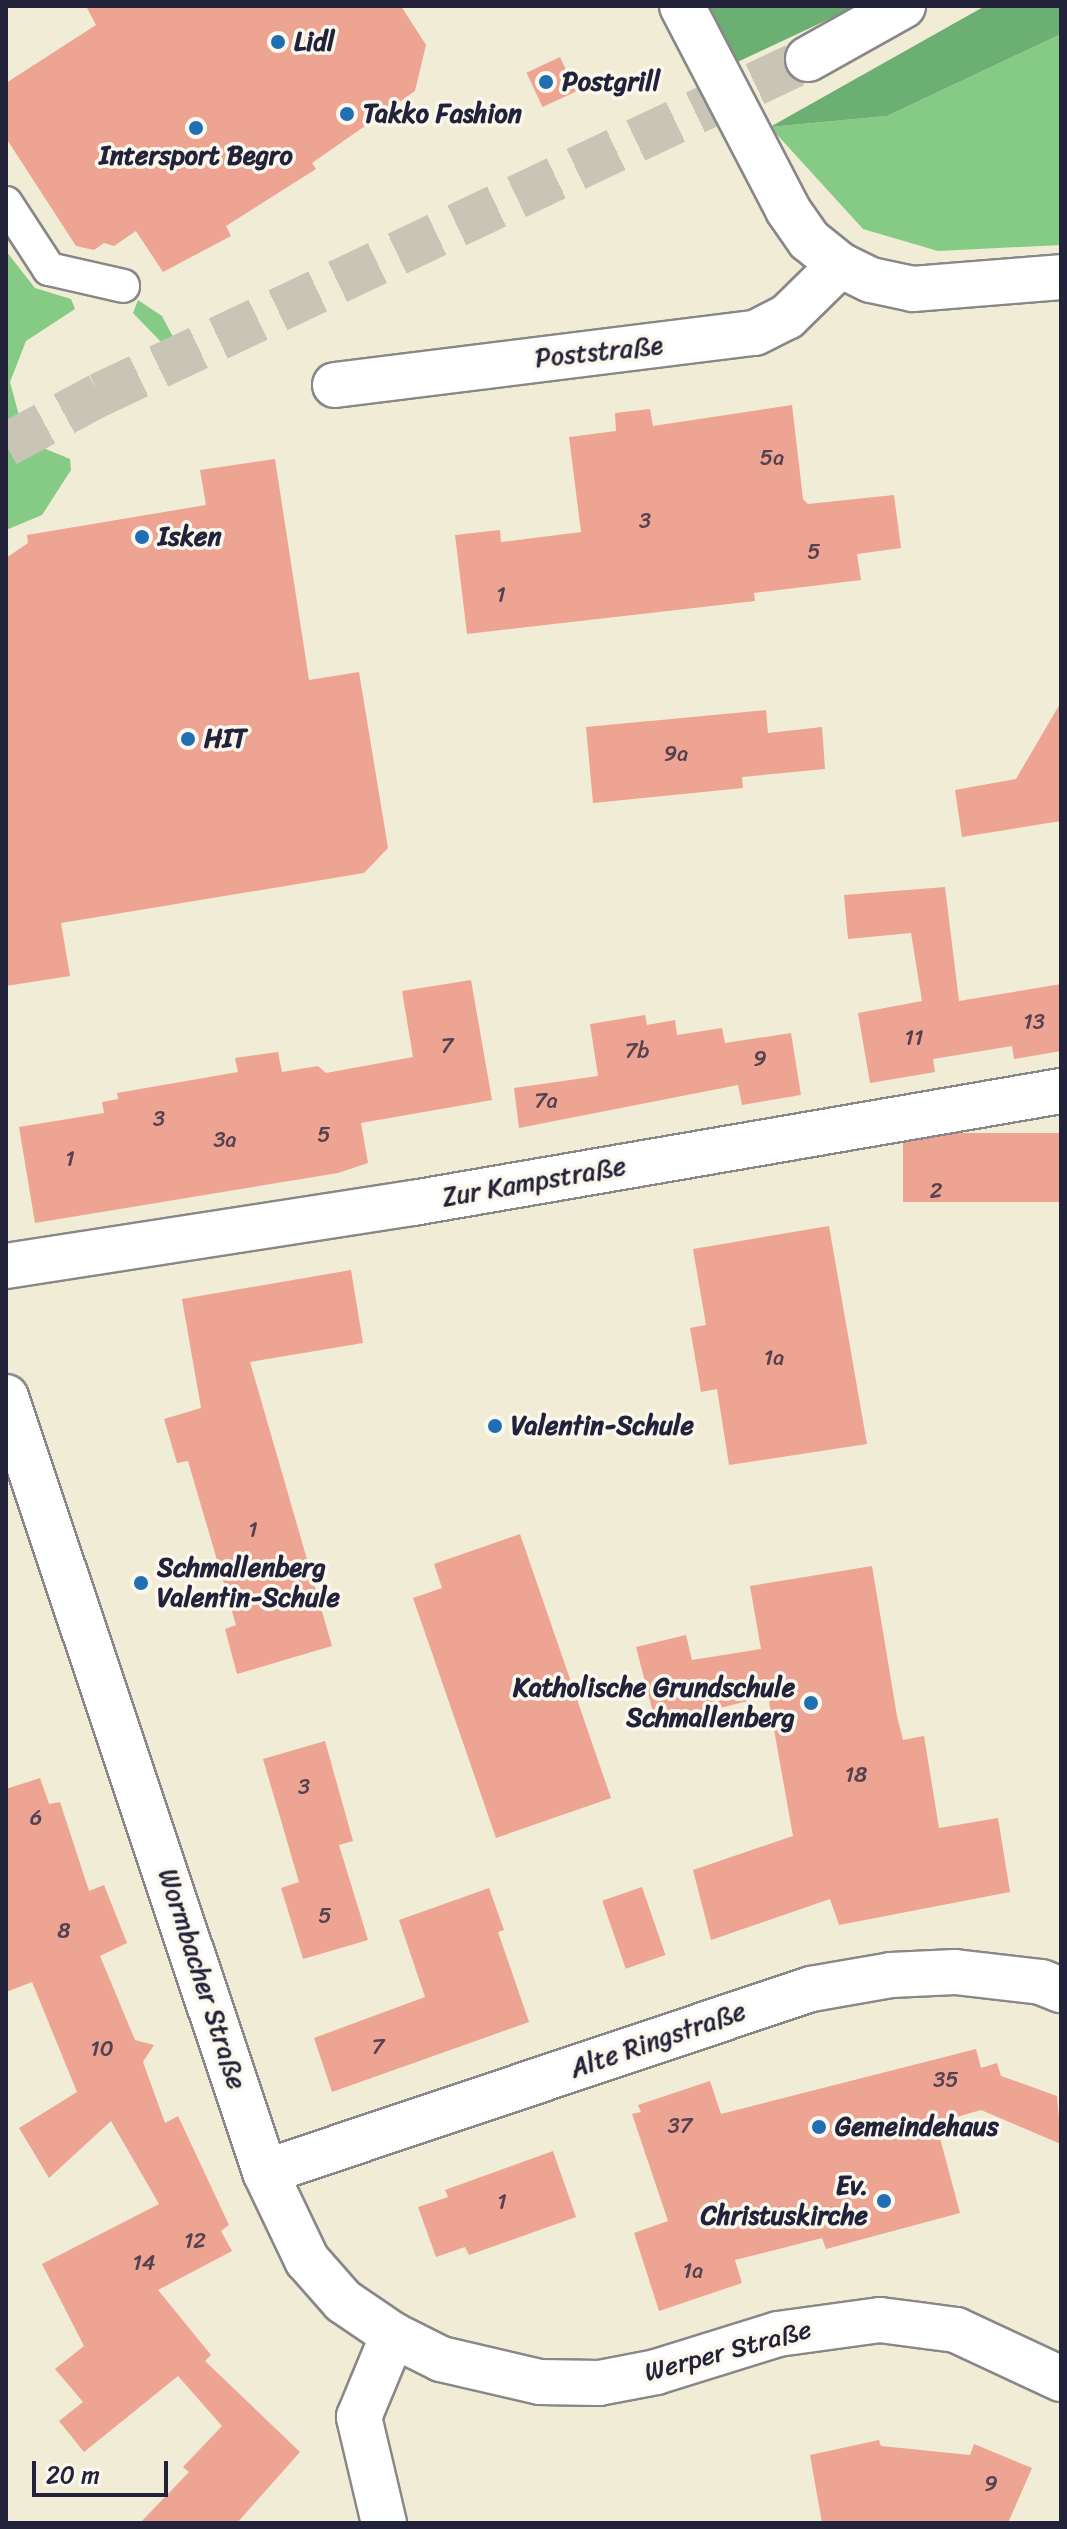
<!DOCTYPE html>
<meta charset="utf-8">
<style>
body{margin:0}
#map{position:relative;width:1067px;height:2529px;overflow:hidden;background:#f1ecd5;font-family:Sriracha,sans-serif}
div>[style]{position:absolute}
.green>*{inset:0;background:#86cb85}
.forest>*{inset:0;background:#6caf72}
.building>*{inset:0;background:#eea492;transform-origin:0 0}
.primary-tunnel>*{height:44px;margin-top:-22px;transform-origin:0;background:repeating-linear-gradient(90deg,#c8c4b6 0 44px,transparent 0 66px)}
.roads{filter:drop-shadow(2px 0 #8a8788) drop-shadow(-2px 0 #8a8788) drop-shadow(0 2px #8a8788) drop-shadow(0 -2px #8a8788)}
.pedestrian>*{height:32px;margin:-16px;padding:0 16px;transform-origin:16px;border-radius:16px;background:#fff}
.minor>*{height:44px;margin:-22px;padding:0 22px;transform-origin:22px;border-radius:22px;background:#fff}
.secondary>*{height:44px;margin:-22px;padding:0 22px;transform-origin:22px;border-radius:22px;background:#fff}
.primary>*{height:44px;margin:-22px;padding:0 22px;transform-origin:22px;border-radius:22px;background:#fff}
.dots>*{width:22px;height:22px;translate:-50% -50%;box-sizing:border-box;border:4px solid #fbf7ec;border-radius:50%}
span{translate:-50% -50%;white-space:nowrap;text-align:center;line-height:1.15;-webkit-text-stroke:7px #fbf7ec;paint-order:stroke}
.number-label{font-size:22px;color:#554251}
.number-label span{-webkit-text-stroke-width:0}
.poi-label{font-size:26px;color:#22223b;font-weight:700}
.left{translate:0 -50%;text-align:left}
.right{translate:-100% -50%;text-align:right}
.street-label{font-size:26px;color:#22223b}
.frame{position:absolute;inset:0;border:8px solid #22223b;pointer-events:none}
.scale{position:absolute;left:32px;top:2461px;width:136px;height:36px;box-sizing:border-box;border:4px solid #22223b;border-top:0;padding-left:10px;font-size:24px;line-height:28px;white-space:nowrap;color:#22223b;-webkit-text-stroke:6px #fbf7ec;paint-order:stroke}
</style>
<div id="map">
<div class="green">
<div style="clip-path:polygon(1061px 34px,1061px 245px,938px 251px,863px 229px,770px 127px,887px 116px)"></div>
<div style="clip-path:polygon(6px 251px,35px 288px,71px 299px,75px 309px,26px 341px,10px 382px,22px 427px,36px 445px,70px 459px,71px 470px,42px 515px,6px 530px)"></div>
<div style="clip-path:polygon(138px 300px,162px 316px,189px 367px,176px 372px,162px 343px,133px 313px)"></div>
</div>
<div class="forest">
<div style="clip-path:polygon(699px 6px,857px 6px,731px 65px)"></div>
<div style="clip-path:polygon(985px 6px,1061px 6px,1061px 34px,887px 116px,770px 127px)"></div>
</div>
<div class="building">
<div style="clip-path:polygon(86px 6px,401px 6px,426px 45px,415px 91px,312px 163px,316px 169px,226px 226px,231px 236px,163px 272px,136px 231px,114px 246px,104px 243px,94px 250px,76px 246px,6px 138px,6px 83px,96px 25px)"></div>
<div style="left:560px;top:57px;width:38px;height:37px;rotate:65deg"></div>
<div style="clip-path:polygon(792px 405px,803px 499px,808px 504px,894px 495px,901px 548px,857px 554px,861px 580px,754px 593px,755px 601px,467px 634px,455px 535px,500px 530px,501px 542px,581px 532px,569px 437px,616px 431px,615px 413px,650px 409px,653px 426px)"></div>
<div style="clip-path:polygon(275px 459px,309px 680px,359px 672px,388px 848px,364px 873px,61px 923px,70px 976px,6px 986px,6px 558px,28px 543px,27px 535px,206px 505px,200px 470px)"></div>
<div style="clip-path:polygon(1061px 702px,1061px 821px,962px 837px,955px 790px,1016px 779px)"></div>
<div style="clip-path:polygon(766px 710px,768px 733px,822px 727px,825px 769px,742px 777px,743px 788px,593px 803px,586px 727px)"></div>
<div style="clip-path:polygon(945px 887px,959px 1001px,1061px 984px,1061px 1051px,1014px 1059px,1012px 1046px,933px 1059px,935px 1072px,870px 1083px,858px 1013px,922px 1001px,911px 933px,848px 939px,844px 895px)"></div>
<div style="clip-path:polygon(471px 980px,492px 1100px,361px 1123px,368px 1163px,338px 1173px,35px 1223px,19px 1127px,104px 1113px,102px 1102px,118px 1099px,117px 1093px,238px 1072px,235px 1058px,278px 1052px,282px 1072px,318px 1066px,326px 1073px,413px 1057px,402px 991px)"></div>
<div style="clip-path:polygon(645px 1015px,647px 1025px,675px 1020px,677px 1035px,722px 1028px,725px 1043px,791px 1033px,801px 1095px,742px 1105px,738px 1085px,519px 1128px,514px 1088px,598px 1076px,590px 1024px)"></div>
<div style="left:1061px;top:1133px;width:69px;height:158px;rotate:90deg"></div>
<div style="clip-path:polygon(829px 1226px,867px 1444px,729px 1465px,717px 1389px,701px 1392px,690px 1328px,706px 1325px,693px 1249px)"></div>
<div style="clip-path:polygon(351px 1270px,363px 1343px,250px 1362px,332px 1646px,237px 1674px,225px 1629px,236px 1625px,188px 1461px,177px 1463px,164px 1419px,201px 1408px,182px 1299px)"></div>
<div style="clip-path:polygon(520px 1534px,611px 1798px,496px 1838px,413px 1598px,442px 1588px,434px 1564px)"></div>
<div style="clip-path:polygon(872px 1566px,897px 1716px,903px 1740px,924px 1736px,939px 1828px,998px 1818px,1010px 1892px,839px 1925px,830px 1899px,711px 1940px,693px 1870px,793px 1836px,768px 1696px,656px 1724px,636px 1647px,686px 1635px,692px 1660px,761px 1649px,750px 1586px)"></div>
<div style="clip-path:polygon(325px 1741px,353px 1841px,339px 1845px,368px 1940px,303px 1959px,281px 1888px,299px 1882px,263px 1759px)"></div>
<div style="clip-path:polygon(40px 1778px,49px 1804px,60px 1802px,89px 1891px,104px 1885px,127px 1943px,100px 1956px,135px 2040px,154px 2045px,143px 2062px,165px 2123px,178px 2116px,229px 2225px,221px 2231px,232px 2251px,158px 2290px,211px 2355px,205px 2361px,300px 2452px,237px 2523px,140px 2523px,189px 2472px,183px 2467px,222px 2426px,178px 2376px,84px 2452px,59px 2421px,83px 2402px,55px 2369px,84px 2346px,42px 2264px,159px 2204px,111px 2121px,49px 2178px,19px 2128px,77px 2092px,32px 1982px,6px 1992px,6px 1789px)"></div>
<div style="left:642px;top:1887px;width:72px;height:42px;rotate:71deg"></div>
<div style="clip-path:polygon(489px 1888px,504px 1930px,498px 1932px,529px 2022px,332px 2092px,314px 2038px,425px 1997px,399px 1920px)"></div>
<div style="clip-path:polygon(976px 2049px,981px 2068px,997px 2063px,1001px 2076px,1057px 2096px,1061px 2144px,981px 2110px,936px 2123px,960px 2213px,826px 2249px,822px 2238px,735px 2260px,742px 2283px,659px 2311px,634px 2233px,668px 2221px,632px 2114px,641px 2112px,638px 2105px,710px 2081px,721px 2114px)"></div>
<div style="clip-path:polygon(553px 2151px,576px 2217px,469px 2255px,465px 2247px,436px 2257px,418px 2207px,448px 2197px,445px 2190px)"></div>
<div style="clip-path:polygon(879px 2440px,881px 2446px,970px 2455px,974px 2444px,1032px 2468px,1008px 2523px,822px 2523px,810px 2455px)"></div>
</div>
<div class="primary-tunnel">
<div style="left:6px;top:445px;width:106px;rotate:-28.3deg"></div>
<div style="left:99px;top:395px;width:785px;rotate:-25.36deg"></div>
</div>
<div class="roads">
<div class="pedestrian">
<div style="left:6px;top:203px;width:79px;rotate:56.9deg"></div>
<div style="left:49px;top:269px;width:76px;rotate:12.9deg"></div>
</div>
<div class="minor">
<div style="left:682px;top:6px;width:230px;rotate:62.5deg"></div>
<div style="left:788px;top:210px;width:37px;rotate:55deg"></div>
<div style="left:809px;top:240px;width:40px;rotate:39deg"></div>
<div style="left:840px;top:265px;width:34px;rotate:26deg"></div>
<div style="left:871px;top:280px;width:43px;rotate:12.1deg"></div>
<div style="left:913px;top:289px;width:148px;rotate:-4.6deg"></div>
<div style="left:335px;top:385px;width:423px;rotate:-7.1deg"></div>
<div style="left:755px;top:333px;width:36px;rotate:-27deg"></div>
<div style="left:787px;top:317px;width:74px;rotate:-44.5deg"></div>
<div style="left:6px;top:1266px;width:412px;rotate:-8.8deg"></div>
<div style="left:413px;top:1203px;width:658px;rotate:-9.81deg"></div>
<div style="left:265px;top:2172px;width:576px;rotate:-18.53deg"></div>
<div style="left:811px;top:1989px;width:81px;rotate:-9.9deg"></div>
<div style="left:891px;top:1975px;width:64px;rotate:-2.7deg"></div>
<div style="left:955px;top:1972px;width:87px;rotate:6.6deg"></div>
<div style="left:1041px;top:1982px;width:22px;rotate:22deg"></div>
<div style="left:384px;top:2523px;width:109px;rotate:-103.3deg"></div>
<div style="left:359px;top:2417px;width:89px;rotate:-67.5deg"></div>
</div>
<div class="secondary">
<div style="left:6px;top:1397px;width:817px;rotate:71.52deg"></div>
<div style="left:265px;top:2172px;width:98px;rotate:64.5deg"></div>
<div style="left:307px;top:2260px;width:55px;rotate:48.7deg"></div>
<div style="left:343px;top:2301px;width:60px;rotate:34.2deg"></div>
<div style="left:393px;top:2335px;width:54px;rotate:26.6deg"></div>
<div style="left:441px;top:2359px;width:102px;rotate:13.1deg"></div>
<div style="left:540px;top:2382px;width:59px;rotate:1deg"></div>
<div style="left:599px;top:2383px;width:58px;rotate:-10.9deg"></div>
<div style="left:656px;top:2372px;width:128px;rotate:-17.3deg"></div>
<div style="left:778px;top:2334px;width:103px;rotate:-7.8deg"></div>
<div style="left:880px;top:2320px;width:77px;rotate:7.5deg"></div>
<div style="left:956px;top:2330px;width:116px;rotate:25deg"></div>
</div>
<div class="primary">
<div style="left:808px;top:59px;width:109px;rotate:-29.2deg"></div>
</div>
</div>
<div class="dots">
<div style="left:278px;top:42px;background:#1f6fb2"></div>
<div style="left:546px;top:82px;background:#1f6fb2"></div>
<div style="left:347px;top:114px;background:#1f6fb2"></div>
<div style="left:196px;top:128px;background:#1f6fb2"></div>
<div style="left:142px;top:537px;background:#1f6fb2"></div>
<div style="left:188px;top:739px;background:#1f6fb2"></div>
<div style="left:495px;top:1426px;background:#1f6fb2"></div>
<div style="left:141px;top:1583px;background:#1f6fb2"></div>
<div style="left:811px;top:1703px;background:#1f6fb2"></div>
<div style="left:819px;top:2127px;background:#1f6fb2"></div>
<div style="left:884px;top:2201px;background:#1f6fb2"></div>
</div>
<div class="number-label">
<span style="left:772px;top:458px">5a</span>
<span style="left:645px;top:521px">3</span>
<span style="left:814px;top:552px">5</span>
<span style="left:501px;top:595px">1</span>
<span style="left:676px;top:754px">9a</span>
<span style="left:1034px;top:1022px">13</span>
<span style="left:914px;top:1038px">11</span>
<span style="left:447px;top:1046px">7</span>
<span style="left:637px;top:1051px">7b</span>
<span style="left:760px;top:1059px">9</span>
<span style="left:546px;top:1101px">7a</span>
<span style="left:159px;top:1119px">3</span>
<span style="left:324px;top:1135px">5</span>
<span style="left:225px;top:1140px">3a</span>
<span style="left:70px;top:1159px">1</span>
<span style="left:936px;top:1191px">2</span>
<span style="left:774px;top:1358px">1a</span>
<span style="left:253px;top:1530px">1</span>
<span style="left:856px;top:1775px">18</span>
<span style="left:304px;top:1787px">3</span>
<span style="left:36px;top:1818px">6</span>
<span style="left:325px;top:1916px">5</span>
<span style="left:64px;top:1931px">8</span>
<span style="left:378px;top:2047px">7</span>
<span style="left:102px;top:2049px">10</span>
<span style="left:946px;top:2080px">35</span>
<span style="left:680px;top:2126px">37</span>
<span style="left:502px;top:2202px">1</span>
<span style="left:195px;top:2241px">12</span>
<span style="left:144px;top:2263px">14</span>
<span style="left:693px;top:2271px">1a</span>
<span style="left:991px;top:2484px">9</span>
</div>
<div class="poi-label">
<span class="left" style="left:294px;top:42px">Lidl</span>
<span class="left" style="left:562px;top:82px">Postgrill</span>
<span class="left" style="left:363px;top:114px">Takko Fashion</span>
<span style="left:196px;top:156px">Intersport Begro</span>
<span class="left" style="left:158px;top:537px">Isken</span>
<span class="left" style="left:204px;top:739px">HIT</span>
<span class="left" style="left:511px;top:1426px">Valentin-Schule</span>
<span class="left" style="left:157px;top:1583px">Schmallenberg<br>Valentin-Schule</span>
<span class="right" style="left:795px;top:1703px">Katholische Grundschule<br>Schmallenberg</span>
<span class="left" style="left:835px;top:2127px">Gemeindehaus</span>
<span class="right" style="left:868px;top:2201px">Ev.<br>Christuskirche</span>
</div>
<div class="street-label">
<span style="left:599px;top:352px;rotate:-6deg">Poststraße</span>
<span style="left:534px;top:1182px;rotate:-10deg">Zur Kampstraße</span>
<span style="left:202px;top:1979px;rotate:72deg">Wormbacher Straße</span>
<span style="left:658px;top:2040px;rotate:-19deg">Alte Ringstraße</span>
<span style="left:728px;top:2351px;rotate:-15deg">Werper Straße</span>
</div>
<div class="frame"></div>
<div class="scale">20 m</div>
</div>
